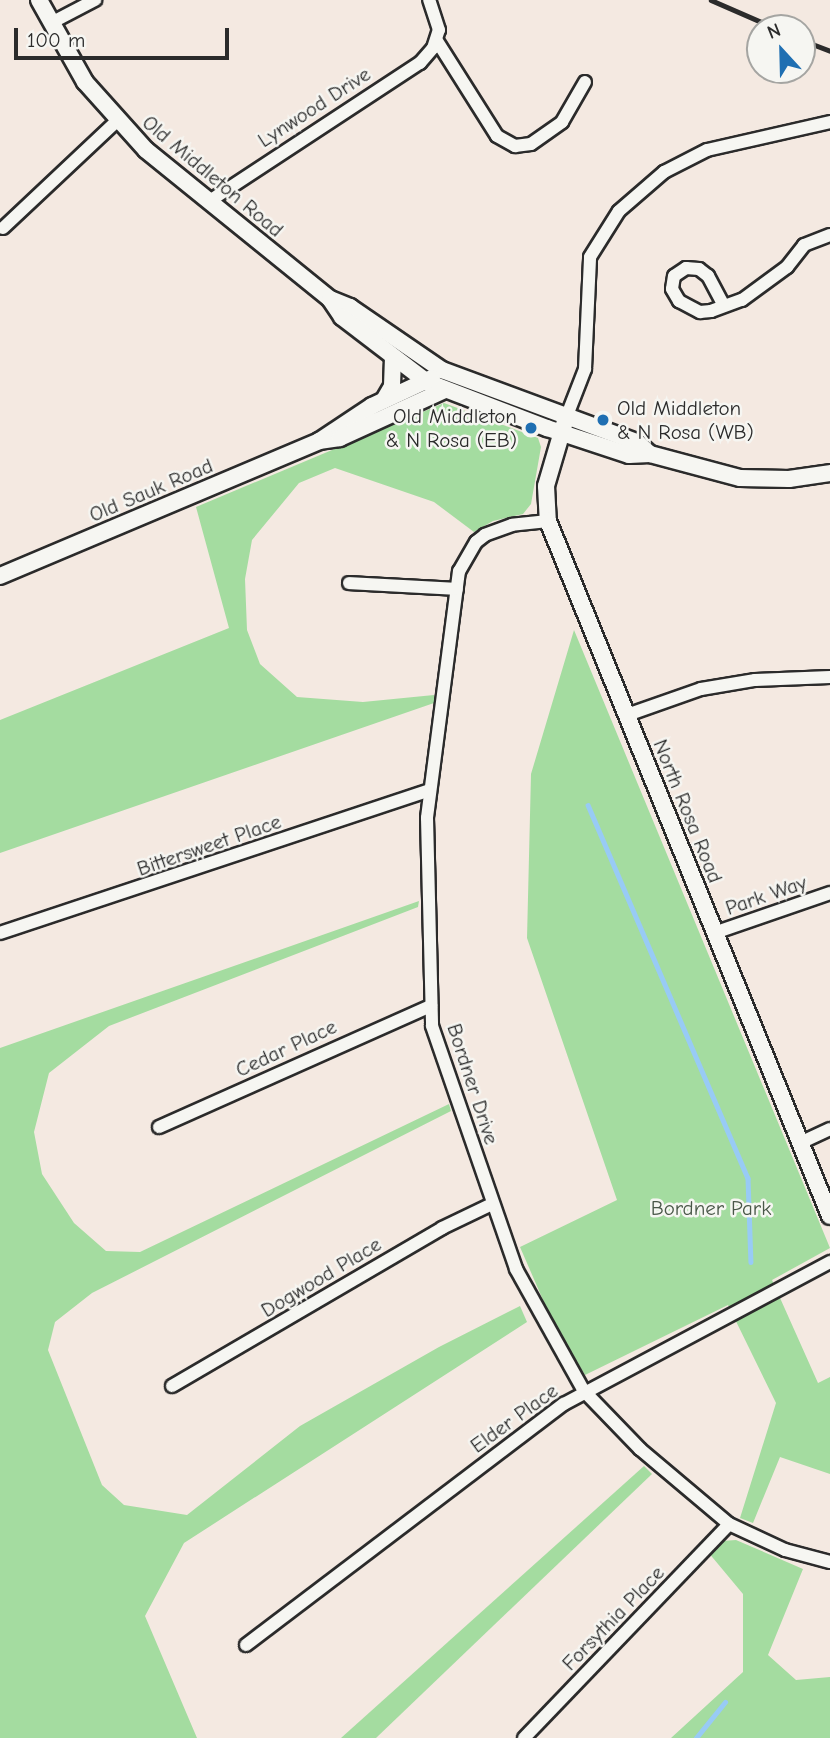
<!DOCTYPE html>
<style>
body{margin:0}
#map{position:relative;width:830px;height:1738px;overflow:hidden;background:#f4e9e1;font-family:"Comic Neue",sans-serif}
div>[style]{position:absolute}
.green>*{inset:0;background:#a4dca0}
.stream>*{height:4.5px;margin:-2.25px;padding:0 2.25px;transform-origin:2.25px;border-radius:2.25px;background:#98cbf5}
.roads{filter:drop-shadow(2px 0 #2b2b2b) drop-shadow(-2px 0 #2b2b2b) drop-shadow(0 2px #2b2b2b) drop-shadow(0 -2px #2b2b2b)}
.minor>*{height:12px;margin:-6px;padding:0 6px;transform-origin:6px;border-radius:6px;background:#f6f6f2}
.tertiary>*{height:16px;margin:-8px;padding:0 8px;transform-origin:8px;border-radius:8px;background:#f6f6f2}
.rail>*{height:4.5px;margin:-2.25px;padding:0 2.25px;transform-origin:2.25px;border-radius:2.25px;background:#2b2b2b}
.dots>*{width:19px;height:19px;translate:-50% -50%;box-sizing:border-box;border:4px solid #f6f6f2;border-radius:50%}
span{translate:-50% -50%;white-space:nowrap;text-align:center;line-height:1.15;-webkit-text-stroke:5px #f6f6f2;paint-order:stroke}
.street-label{font-size:21px;color:#2b2b2b}
.poi-label{font-size:21px;color:#2b2b2b}
.left{translate:0 -50%;text-align:left}
.right{translate:-100% -50%;text-align:right}
.park-label{font-size:21px;color:#495748}
.north{position:absolute;left:746px;top:14px;width:70px;height:70px;box-sizing:border-box;background:#f6f6f2;border:2px solid #a5a5a2;border-radius:50%;rotate:338deg;font-size:19px;font-weight:700;line-height:28px;text-align:center;color:#2b2b2b}
.north::after{content:'';display:block;margin:auto;width:24px;height:32px;background:#1f6fb2;clip-path:polygon(50% 0,100% 100%,50% 72%,0 100%)}
.scale{position:absolute;left:14px;top:28px;width:215px;height:32px;box-sizing:border-box;border:4px solid #2b2b2b;border-top:0;padding-left:9px;font-size:21px;line-height:24px;white-space:nowrap;color:#2b2b2b;-webkit-text-stroke:5px #f6f6f2;paint-order:stroke}
</style>
<div id="map">
<div class="green">
<div style="clip-path:polygon(444px 403px,538px 438px,541px 447px,531px 504px,523px 514px,493px 521px,474px 532px,434px 502px,335px 468px,299px 483px,252px 540px,245px 579px,247px 630px,260px 664px,297px 697px,363px 702px,434px 695px,434px 703px,0 853px,0 720px,229px 628px,196px 507px)"></div>
<div style="clip-path:polygon(574px 630px,830px 1248px,772px 1280px,818px 1383px,830px 1377px,830px 1474px,780px 1457px,753px 1523px,740px 1518px,776px 1403px,728px 1305px,585px 1375px,553px 1323px,520px 1247px,617px 1200px,527px 938px,531px 774px)"></div>
<div style="clip-path:polygon(419px 901px,418px 907px,109px 1026px,49px 1073px,34px 1132px,42px 1174px,74px 1223px,106px 1251px,140px 1252px,449px 1104px,451px 1111px,92px 1293px,55px 1322px,48px 1350px,102px 1485px,124px 1505px,187px 1515px,300px 1426px,439px 1347px,520px 1306px,527px 1322px,184px 1543px,145px 1616px,197px 1738px,0 1738px,0 1048px)"></div>
<div style="clip-path:polygon(644px 1466px,652px 1474px,376px 1738px,341px 1738px)"></div>
<div style="clip-path:polygon(736px 1540px,803px 1569px,768px 1655px,796px 1680px,830px 1677px,830px 1738px,671px 1738px,743px 1672px,743px 1594px,708px 1552px,722px 1541px)"></div>
</div>
<div class="stream">
<div style="left:588px;top:805px;width:406px;rotate:66.8deg"></div>
<div style="left:748px;top:1178px;width:84px;rotate:88deg"></div>
<div style="left:696px;top:1738px;width:46px;rotate:-51.1deg"></div>
</div>
<div class="roads">
<div class="minor">
<div style="left:51px;top:23px;width:50px;rotate:-27.6deg"></div>
<div style="left:437px;top:41px;width:112px;rotate:57.7deg"></div>
<div style="left:497px;top:136px;width:21px;rotate:29deg"></div>
<div style="left:515px;top:146px;width:16px;rotate:-7deg"></div>
<div style="left:531px;top:144px;width:38px;rotate:-35deg"></div>
<div style="left:562px;top:122px;width:46px;rotate:-60.1deg"></div>
<div style="left:208px;top:202px;width:254px;rotate:-33.3deg"></div>
<div style="left:420px;top:63px;width:20px;rotate:-49deg"></div>
<div style="left:433px;top:48px;width:19px;rotate:-72deg"></div>
<div style="left:439px;top:30px;width:32px;rotate:-108deg"></div>
<div style="left:3px;top:228px;width:156px;rotate:-43.2deg"></div>
<div style="left:723px;top:304px;width:32px;rotate:-118deg"></div>
<div style="left:708px;top:276px;width:11px;rotate:-142deg"></div>
<div style="left:699px;top:269px;width:13px;rotate:-176deg"></div>
<div style="left:686px;top:268px;width:14px;rotate:146deg"></div>
<div style="left:674px;top:276px;width:13px;rotate:99deg"></div>
<div style="left:672px;top:289px;width:14px;rotate:60deg"></div>
<div style="left:679px;top:301px;width:24px;rotate:28deg"></div>
<div style="left:700px;top:312px;width:11px;rotate:-5deg"></div>
<div style="left:711px;top:311px;width:33px;rotate:-20deg"></div>
<div style="left:742px;top:300px;width:56px;rotate:-36.3deg"></div>
<div style="left:787px;top:267px;width:28px;rotate:-52deg"></div>
<div style="left:804px;top:245px;width:28px;rotate:-21deg"></div>
<div style="left:566px;top:418px;width:53px;rotate:-68.8deg"></div>
<div style="left:585px;top:369px;width:112px;rotate:-87.4deg"></div>
<div style="left:590px;top:257px;width:54px;rotate:-57.8deg"></div>
<div style="left:619px;top:211px;width:60px;rotate:-40.9deg"></div>
<div style="left:664px;top:172px;width:48px;rotate:-27.1deg"></div>
<div style="left:707px;top:150px;width:126px;rotate:-12.8deg"></div>
<div style="left:548px;top:521px;width:36px;rotate:174deg"></div>
<div style="left:512px;top:525px;width:29px;rotate:160deg"></div>
<div style="left:485px;top:535px;width:11px;rotate:142deg"></div>
<div style="left:476px;top:542px;width:34px;rotate:120deg"></div>
<div style="left:459px;top:571px;width:249px;rotate:97.4deg"></div>
<div style="left:427px;top:818px;width:208px;rotate:88.6deg"></div>
<div style="left:432px;top:1026px;width:257px;rotate:70.9deg"></div>
<div style="left:516px;top:1269px;width:140px;rotate:60.9deg"></div>
<div style="left:584px;top:1391px;width:81px;rotate:46deg"></div>
<div style="left:640px;top:1449px;width:116px;rotate:40.1deg"></div>
<div style="left:729px;top:1524px;width:62px;rotate:24.9deg"></div>
<div style="left:785px;top:1550px;width:47px;rotate:14.9deg"></div>
<div style="left:349px;top:583px;width:108px;rotate:3.2deg"></div>
<div style="left:627px;top:715px;width:78px;rotate:-19.4deg"></div>
<div style="left:701px;top:689px;width:55px;rotate:-9.5deg"></div>
<div style="left:755px;top:680px;width:75px;rotate:-2.3deg"></div>
<div style="left:0;top:933px;width:452px;rotate:-18.4deg"></div>
<div style="left:714px;top:933px;width:123px;rotate:-19deg"></div>
<div style="left:159px;top:1127px;width:298px;rotate:-24deg"></div>
<div style="left:800px;top:1143px;width:33px;rotate:-25deg"></div>
<div style="left:172px;top:1386px;width:313px;rotate:-30.3deg"></div>
<div style="left:442px;top:1228px;width:55px;rotate:-25.6deg"></div>
<div style="left:246px;top:1645px;width:399px;rotate:-37.2deg"></div>
<div style="left:564px;top:1404px;width:302px;rotate:-28.1deg"></div>
<div style="left:524px;top:1738px;width:296px;rotate:-46.2deg"></div>
</div>
<div class="tertiary">
<div style="left:39px;top:0;width:94px;rotate:60.7deg"></div>
<div style="left:85px;top:82px;width:91px;rotate:48.1deg"></div>
<div style="left:146px;top:150px;width:237px;rotate:39deg"></div>
<div style="left:330px;top:299px;width:22px;rotate:22deg"></div>
<div style="left:350px;top:307px;width:112px;rotate:34.4deg"></div>
<div style="left:442px;top:370px;width:208px;rotate:20.3deg"></div>
<div style="left:637px;top:442px;width:18px;rotate:43deg"></div>
<div style="left:330px;top:299px;width:22px;rotate:56deg"></div>
<div style="left:342px;top:317px;width:107px;rotate:37.4deg"></div>
<div style="left:427px;top:382px;width:129px;rotate:21deg"></div>
<div style="left:547px;top:428px;width:86px;rotate:18.2deg"></div>
<div style="left:629px;top:455px;width:21px;rotate:-3deg"></div>
<div style="left:650px;top:454px;width:93px;rotate:14.9deg"></div>
<div style="left:740px;top:478px;width:49px;rotate:1.2deg"></div>
<div style="left:789px;top:479px;width:41px;rotate:-8.3deg"></div>
<div style="left:384px;top:400px;width:16px;rotate:-60deg"></div>
<div style="left:392px;top:386px;width:27px;rotate:-88deg"></div>
<div style="left:566px;top:418px;width:71px;rotate:106.4deg"></div>
<div style="left:546px;top:486px;width:35px;rotate:87deg"></div>
<div style="left:548px;top:521px;width:750px;rotate:67.91deg"></div>
<div style="left:321px;top:440px;width:61px;rotate:-33.7deg"></div>
<div style="left:372px;top:406px;width:66px;rotate:-25deg"></div>
<div style="left:0;top:576px;width:346px;rotate:-22.9deg"></div>
<div style="left:319px;top:441px;width:21px;rotate:-8deg"></div>
<div style="left:340px;top:438px;width:115px;rotate:-24.6deg"></div>
</div>
</div>
<div class="rail">
<div style="left:711px;top:0;width:70px;rotate:23.6deg"></div>
<div style="left:802px;top:40px;width:30px;rotate:21deg"></div>
</div>
<div class="dots">
<div style="left:603px;top:420px;background:#1f6fb2"></div>
<div style="left:531px;top:428px;background:#1f6fb2"></div>
</div>
<div class="street-label">
<span style="left:314px;top:107px;rotate:-33deg">Lynwood Drive</span>
<span style="left:213px;top:176px;rotate:40deg">Old Middleton Road</span>
<span style="left:151px;top:490px;rotate:-23deg">Old Sauk Road</span>
<span style="left:688px;top:811px;rotate:68deg">North Rosa Road</span>
<span style="left:209px;top:845px;rotate:-19deg">Bittersweet Place</span>
<span style="left:766px;top:895px;rotate:-19deg">Park Way</span>
<span style="left:286px;top:1048px;rotate:-25deg">Cedar Place</span>
<span style="left:473px;top:1084px;rotate:72deg">Bordner Drive</span>
<span style="left:321px;top:1277px;rotate:-31deg">Dogwood Place</span>
<span style="left:514px;top:1418px;rotate:-36deg">Elder Place</span>
<span style="left:613px;top:1618px;rotate:-46deg">Forsythia Place</span>
</div>
<div class="poi-label">
<span class="left" style="left:617px;top:420px">Old Middleton<br>&amp; N Rosa (WB)</span>
<span class="right" style="left:517px;top:428px">Old Middleton<br>&amp; N Rosa (EB)</span>
</div>
<div class="park-label">
<span style="left:711px;top:1208px">Bordner Park</span>
</div>
<div class="north">N</div>
<div class="scale">100 m</div>
</div>
